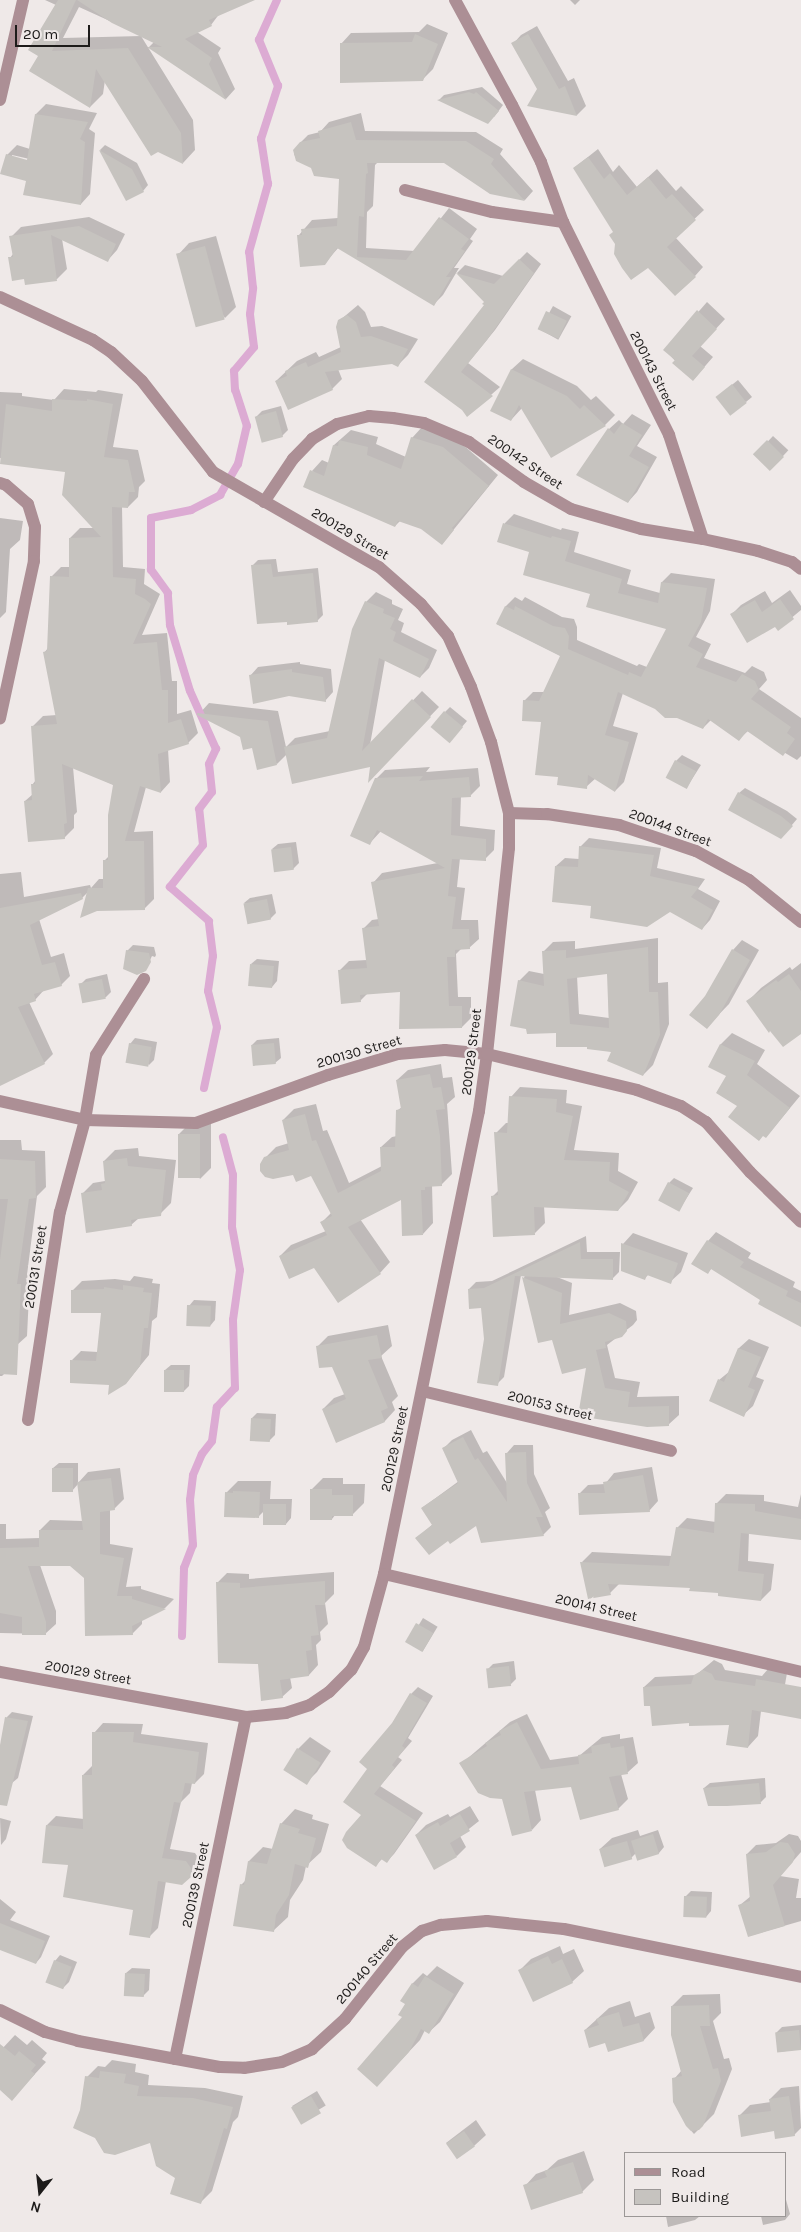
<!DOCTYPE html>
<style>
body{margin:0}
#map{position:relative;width:801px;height:2232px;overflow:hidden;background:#efe9e8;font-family:Karla,sans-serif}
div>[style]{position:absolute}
.shadow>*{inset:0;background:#0003;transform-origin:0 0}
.stream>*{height:8px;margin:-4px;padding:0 4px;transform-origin:4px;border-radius:4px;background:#dcabd3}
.building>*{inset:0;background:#c6c3bf;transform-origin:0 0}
.street>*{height:12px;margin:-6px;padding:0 6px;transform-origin:6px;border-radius:6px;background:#ac8f95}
span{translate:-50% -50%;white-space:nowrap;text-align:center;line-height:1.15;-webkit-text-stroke:5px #efe9e8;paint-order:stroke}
.street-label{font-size:14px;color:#1d1b1a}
.legend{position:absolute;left:624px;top:2152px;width:162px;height:65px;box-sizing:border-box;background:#efe9e8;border:1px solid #9b9796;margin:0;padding:6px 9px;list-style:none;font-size:15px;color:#1d1b1a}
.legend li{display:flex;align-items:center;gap:10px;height:25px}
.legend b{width:25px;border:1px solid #9b9796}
.north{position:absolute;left:15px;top:2167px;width:50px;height:50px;-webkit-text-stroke:4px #efe9e8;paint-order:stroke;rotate:196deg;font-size:14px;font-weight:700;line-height:20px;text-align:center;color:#1d1b1a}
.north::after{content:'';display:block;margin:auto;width:18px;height:22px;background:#1d1b1a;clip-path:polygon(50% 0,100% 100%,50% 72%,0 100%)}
.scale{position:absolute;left:15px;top:25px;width:75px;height:22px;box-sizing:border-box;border:2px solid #1d1b1a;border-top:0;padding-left:6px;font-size:15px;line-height:18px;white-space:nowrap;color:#1d1b1a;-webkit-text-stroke:4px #efe9e8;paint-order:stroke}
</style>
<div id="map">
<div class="shadow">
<div style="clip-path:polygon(45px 0,118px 0,112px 22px,79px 7px,63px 38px,141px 36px,193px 120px,195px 150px,183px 163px,105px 80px,103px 94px,90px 107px,40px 55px,56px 5px)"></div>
<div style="clip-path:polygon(161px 0,249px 0,220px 13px,211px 25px,197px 32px,221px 48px,218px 53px,235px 89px,226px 99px,149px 47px,154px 42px)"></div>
<div style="clip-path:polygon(570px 0,580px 0,575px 5px)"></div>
<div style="clip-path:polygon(427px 24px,448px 33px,433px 69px,422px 80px,341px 44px,351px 33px,419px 32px)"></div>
<div style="clip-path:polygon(537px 26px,568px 81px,574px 78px,586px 106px,577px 115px,529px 105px,538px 89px,513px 44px,521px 35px)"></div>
<div style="clip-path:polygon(482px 87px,503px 105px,494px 117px,439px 100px,444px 95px)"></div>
<div style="clip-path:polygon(evenodd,46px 104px,97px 113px,89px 129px,95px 133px,90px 194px,81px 204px,27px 180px,7px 155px,17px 145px,30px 149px,36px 114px,46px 104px,12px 155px,34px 160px,33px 163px,12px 157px,12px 155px)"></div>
<div style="clip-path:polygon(361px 113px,365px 131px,476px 132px,503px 149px,500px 154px,533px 191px,525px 200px,491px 193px,445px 162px,378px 162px,375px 165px,373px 206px,367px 212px,366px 248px,415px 251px,449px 208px,477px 229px,470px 239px,473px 241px,454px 268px,459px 268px,443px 295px,434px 304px,339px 247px,324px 264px,299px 235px,312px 220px,338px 218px,340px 178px,297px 160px,294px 154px,298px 145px,308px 135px,320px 132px,329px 122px)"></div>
<div style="clip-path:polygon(105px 145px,137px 163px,148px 185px,143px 191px,126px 199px,100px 150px)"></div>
<div style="clip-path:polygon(598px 149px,613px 172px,619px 165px,637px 187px,657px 169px,676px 191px,681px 186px,704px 210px,675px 237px,703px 267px,695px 276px,648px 266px,616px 244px,614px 231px,574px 168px)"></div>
<div style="clip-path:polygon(89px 217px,125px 234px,117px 250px,108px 260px,62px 239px,67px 269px,57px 279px,26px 284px,25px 278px,10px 258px,13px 254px,11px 237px,21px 227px)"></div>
<div style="clip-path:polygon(216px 236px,236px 307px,225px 318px,178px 255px,189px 243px)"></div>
<div style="clip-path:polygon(527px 252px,541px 264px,495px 330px,468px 363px,500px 387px,467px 416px,463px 409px,426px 382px,486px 305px,486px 302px,457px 273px,465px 265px,503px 276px)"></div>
<div style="clip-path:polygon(707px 302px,725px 319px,700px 346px,713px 357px,693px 380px,665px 350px)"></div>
<div style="clip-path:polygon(358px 305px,365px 312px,371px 327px,382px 326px,418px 339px,408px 355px,398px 365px,392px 363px,338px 369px,342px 379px,332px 389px,276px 381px,297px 361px,316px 352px,319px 357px,341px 347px,339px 321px)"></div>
<div style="left:553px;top:306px;width:21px;height:27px;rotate:29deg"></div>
<div style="clip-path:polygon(523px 359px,577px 386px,591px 400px,596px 396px,615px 415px,605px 425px,551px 456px,522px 408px,511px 420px,492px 411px,512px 369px)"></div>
<div style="clip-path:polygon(738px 380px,752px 397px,746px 402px,723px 392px)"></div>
<div style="clip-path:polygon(64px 389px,96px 392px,98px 390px,123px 394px,113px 447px,138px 450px,145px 481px,139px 487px,138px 497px,128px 507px,122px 506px,123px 567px,145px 569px,144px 584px,160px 594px,142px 635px,167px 633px,172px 681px,177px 681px,177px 714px,191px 710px,198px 733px,188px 743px,168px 749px,170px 782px,161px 792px,146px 787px,134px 832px,153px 831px,154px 899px,144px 909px,88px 892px,82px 898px,39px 919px,51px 957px,64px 953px,70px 976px,61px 985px,44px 990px,35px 1000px,29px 1002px,53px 1054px,44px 1063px,0 1072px,0 874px,21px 872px,24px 897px,90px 885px,91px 888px,99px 879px,104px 879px,104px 861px,110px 855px,114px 785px,73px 767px,77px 812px,74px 815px,74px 828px,64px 838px,25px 801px,33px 794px,32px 785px,36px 780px,33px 726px,43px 716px,57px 715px,44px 653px,48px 648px,51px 577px,61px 567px,70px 567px,70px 538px,80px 528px,94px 528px,67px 471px,0 458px,0 392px,22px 393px,22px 396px,54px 400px)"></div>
<div style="clip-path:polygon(281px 406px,288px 430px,282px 436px,256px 417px,262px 411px)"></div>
<div style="clip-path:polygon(632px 414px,651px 425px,637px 446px,657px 457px,637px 492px,628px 502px,578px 474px,609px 429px,619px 420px,623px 424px)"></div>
<div style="clip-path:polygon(422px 427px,454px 437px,498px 475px,442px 544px,421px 527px,401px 520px,395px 526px,312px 471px,322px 460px,329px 463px,334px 445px,351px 430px,378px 437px,376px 444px,406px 457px,412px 438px)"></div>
<div style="left:773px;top:436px;width:21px;height:25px;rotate:43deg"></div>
<div style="clip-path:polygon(514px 514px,561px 530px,562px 528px,579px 532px,574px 552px,631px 570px,627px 584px,660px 593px,662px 582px,671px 573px,715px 579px,710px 611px,696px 637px,711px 644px,704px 658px,745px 673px,752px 666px,764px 672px,767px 680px,759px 689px,801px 718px,801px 756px,797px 760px,748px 731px,739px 739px,711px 720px,703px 728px,623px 693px,613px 726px,638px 733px,624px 782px,615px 791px,596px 778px,586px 787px,560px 776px,542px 720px,524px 701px,533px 692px,545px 692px,561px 656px,497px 624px,506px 606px,515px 597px,522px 601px,525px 597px,562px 617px,574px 619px,577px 627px,577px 640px,637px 666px,639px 664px,647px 667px,668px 628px,591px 593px,531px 551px,499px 542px,505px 523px)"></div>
<div style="clip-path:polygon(0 518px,23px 521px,20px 540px,10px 549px,6px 612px,0 618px)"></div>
<div style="clip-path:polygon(276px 559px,278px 572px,318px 568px,323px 615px,317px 621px,252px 566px,258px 560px)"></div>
<div style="clip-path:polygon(790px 590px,801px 606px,801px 610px,778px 629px,776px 625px,732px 614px,741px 605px,765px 591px,772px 603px)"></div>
<div style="clip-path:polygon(376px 592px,392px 600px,392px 604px,403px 609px,398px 620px,404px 623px,401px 632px,437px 650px,429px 668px,420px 677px,385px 660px,370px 745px,422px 691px,439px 707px,369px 780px,371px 765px,287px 754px,277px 764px,241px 736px,199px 714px,209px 703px,278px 711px,286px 747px,295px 738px,330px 731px,353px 629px,366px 602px)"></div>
<div style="clip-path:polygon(300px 662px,300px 664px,331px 669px,333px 692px,325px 701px,250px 676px,258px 667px)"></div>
<div style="clip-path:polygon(450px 707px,467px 721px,455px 735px,445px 712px)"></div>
<div style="clip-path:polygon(682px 755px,701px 765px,687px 787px,676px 761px)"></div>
<div style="clip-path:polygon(430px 767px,426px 772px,478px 768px,480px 786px,470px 796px,461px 796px,460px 826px,495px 830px,494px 850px,485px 859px,460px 858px,457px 887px,465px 888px,461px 920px,478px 920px,479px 939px,469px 948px,462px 948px,456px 954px,458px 997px,471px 997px,471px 1018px,462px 1027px,401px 991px,368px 993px,360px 1001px,339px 971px,349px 961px,367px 960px,363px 929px,372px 920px,379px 919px,373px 883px,382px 873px,438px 863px,381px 831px,370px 843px,376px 779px,385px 770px)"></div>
<div style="clip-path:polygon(745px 788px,787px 811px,797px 819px,786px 832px,739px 793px)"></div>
<div style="clip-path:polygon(589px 838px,661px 848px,657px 868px,705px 879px,698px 889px,720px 901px,710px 920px,702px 929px,670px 911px,593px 904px,556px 866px,565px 858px,579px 859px,580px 847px)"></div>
<div style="clip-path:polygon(296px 842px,299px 863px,293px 869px,272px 849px,278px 844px)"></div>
<div style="clip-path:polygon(272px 894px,276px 913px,270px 919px,244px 903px,250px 898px)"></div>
<div style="clip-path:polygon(evenodd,658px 938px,658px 983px,668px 982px,669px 1024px,653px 1065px,643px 1075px,613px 1050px,589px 1045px,557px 1032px,519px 981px,529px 971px,544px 974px,543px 952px,553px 942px,575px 941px,575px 949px,658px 938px,608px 973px,609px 1018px,579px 1014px,577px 976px,608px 973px)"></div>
<div style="clip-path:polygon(742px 940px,759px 950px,729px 1004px,707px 1027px,707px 996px,733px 950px)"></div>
<div style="clip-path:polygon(133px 945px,154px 947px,156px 955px,151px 965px,155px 957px,152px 956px,146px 968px,127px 951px)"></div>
<div style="clip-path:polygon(257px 959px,279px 961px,277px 981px,272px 987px,251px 964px)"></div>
<div style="clip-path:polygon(801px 963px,801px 1033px,747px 1002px,761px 988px,790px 967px,792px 970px)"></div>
<div style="clip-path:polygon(107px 974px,111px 992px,106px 997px,85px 1002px,81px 984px,86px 979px)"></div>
<div style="clip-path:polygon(732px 1033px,765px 1050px,757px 1064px,800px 1096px,766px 1137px,739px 1105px,728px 1075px,710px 1066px,721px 1044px)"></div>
<div style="clip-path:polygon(135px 1038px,157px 1042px,154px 1060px,149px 1065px,130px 1044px)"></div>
<div style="clip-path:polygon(279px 1038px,281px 1058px,275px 1063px,252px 1045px,257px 1040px)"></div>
<div style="clip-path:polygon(441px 1064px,443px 1078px,452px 1077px,455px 1097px,447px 1104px,452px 1174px,441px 1185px,432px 1185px,433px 1223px,423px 1234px,402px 1198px,360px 1219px,390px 1262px,380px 1273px,314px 1266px,280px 1256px,291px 1245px,326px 1231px,322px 1222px,332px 1212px,312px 1175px,294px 1174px,265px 1158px,276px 1147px,289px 1143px,283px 1120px,294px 1109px,316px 1104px,323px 1131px,327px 1130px,349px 1183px,382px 1166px,381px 1147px,392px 1137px,397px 1136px,398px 1110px,402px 1107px,397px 1080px,408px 1070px)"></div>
<div style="clip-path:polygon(520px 1087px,567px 1090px,566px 1103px,582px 1106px,574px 1150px,619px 1153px,618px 1171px,638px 1182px,628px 1200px,618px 1210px,544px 1206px,545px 1223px,535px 1233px,493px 1196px,499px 1190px,496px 1133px,506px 1123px,509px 1123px,511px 1097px)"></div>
<div style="clip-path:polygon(190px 1123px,211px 1124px,211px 1168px,200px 1179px,179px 1134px)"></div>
<div style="clip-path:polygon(0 1140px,21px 1140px,22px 1150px,45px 1151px,46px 1187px,37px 1196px,27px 1275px,30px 1275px,27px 1336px,17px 1345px,12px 1366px,2px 1376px,0 1376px)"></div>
<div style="clip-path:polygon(138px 1148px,139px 1156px,176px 1160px,171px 1203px,160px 1214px,139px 1218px,131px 1225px,82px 1194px,93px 1183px,105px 1181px,104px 1161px,115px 1150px)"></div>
<div style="clip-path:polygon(674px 1178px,693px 1188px,679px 1210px,669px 1183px)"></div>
<div style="clip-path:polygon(716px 1232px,751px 1253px,748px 1258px,795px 1282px,793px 1287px,801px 1291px,801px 1317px,761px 1299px,712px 1268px,707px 1273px,708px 1241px)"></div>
<div style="clip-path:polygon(633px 1233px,688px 1253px,681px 1272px,670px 1282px,649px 1274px,645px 1278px,623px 1244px)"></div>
<div style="clip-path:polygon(586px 1236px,587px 1252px,620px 1252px,619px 1272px,612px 1279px,557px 1277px,572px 1283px,569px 1315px,620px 1303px,636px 1311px,637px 1320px,633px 1325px,607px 1345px,615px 1378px,640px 1382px,637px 1397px,679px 1396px,679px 1415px,668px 1425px,580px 1415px,587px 1366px,553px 1339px,539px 1342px,524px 1277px,526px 1275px,521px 1275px,504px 1377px,497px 1384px,485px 1339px,483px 1307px,469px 1289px,476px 1282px,492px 1281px)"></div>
<div style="clip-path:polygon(134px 1276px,153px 1279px,152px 1283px,160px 1284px,157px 1317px,152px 1321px,149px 1355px,126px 1383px,110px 1383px,72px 1360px,81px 1351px,98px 1352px,103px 1312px,72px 1291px,82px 1281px,115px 1279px,130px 1281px)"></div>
<div style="clip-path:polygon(194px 1300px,216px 1301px,215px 1320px,210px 1326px,189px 1306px)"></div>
<div style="clip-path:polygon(388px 1325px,392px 1346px,381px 1356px,398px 1396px,392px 1402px,395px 1410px,385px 1421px,337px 1441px,323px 1409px,334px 1398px,345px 1394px,333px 1365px,317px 1347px,328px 1336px)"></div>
<div style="clip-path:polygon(749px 1339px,769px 1347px,756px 1377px,764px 1380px,753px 1406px,743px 1415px,719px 1380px,730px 1371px,739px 1348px)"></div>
<div style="clip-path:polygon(171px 1365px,190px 1365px,189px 1386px,183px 1392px,165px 1370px)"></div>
<div style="clip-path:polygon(257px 1413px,276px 1414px,275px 1435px,269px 1441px,252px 1418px)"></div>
<div style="clip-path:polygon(471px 1430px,483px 1453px,487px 1451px,507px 1483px,507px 1453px,514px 1445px,533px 1445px,534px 1474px,550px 1508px,545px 1512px,551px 1527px,543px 1535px,476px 1524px,448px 1539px,417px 1538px,433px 1524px,422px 1508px,459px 1481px,444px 1448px,452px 1440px)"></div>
<div style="clip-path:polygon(59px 1463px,78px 1463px,78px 1483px,88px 1472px,120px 1468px,124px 1499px,114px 1509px,110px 1509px,110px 1544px,133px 1548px,126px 1587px,141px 1586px,141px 1589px,174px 1599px,165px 1608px,142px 1620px,142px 1624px,132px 1634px,85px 1578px,70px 1565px,40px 1565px,56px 1611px,56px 1624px,45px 1634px,0 1633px,0 1524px,6px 1524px,6px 1539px,40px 1538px,40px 1530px,50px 1520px,83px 1521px,78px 1484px,72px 1491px,53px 1468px)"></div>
<div style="clip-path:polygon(652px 1467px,658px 1501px,649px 1511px,579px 1494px,588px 1485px,605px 1484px,614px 1473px)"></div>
<div style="clip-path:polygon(323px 1478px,343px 1478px,343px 1484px,365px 1484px,364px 1503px,353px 1514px,336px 1514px,332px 1519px,311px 1490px)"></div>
<div style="clip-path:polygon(238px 1481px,271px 1481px,270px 1499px,292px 1499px,291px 1518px,286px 1524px,264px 1511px,258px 1517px,226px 1493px)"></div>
<div style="clip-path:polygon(726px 1494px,764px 1495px,764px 1501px,798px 1507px,801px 1494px,801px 1538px,749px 1532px,748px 1561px,774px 1564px,771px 1590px,761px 1600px,691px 1587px,620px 1583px,610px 1593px,582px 1562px,592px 1552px,672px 1556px,677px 1528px,687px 1518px,716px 1522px,716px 1504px)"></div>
<div style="clip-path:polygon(334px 1572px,334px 1594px,325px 1603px,328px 1624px,320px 1632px,321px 1640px,316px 1645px,318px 1665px,309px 1675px,290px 1677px,292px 1688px,282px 1697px,259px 1663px,217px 1583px,227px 1573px,249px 1574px,249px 1579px)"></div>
<div style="left:423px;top:1618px;width:17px;height:29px;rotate:31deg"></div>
<div style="clip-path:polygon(714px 1660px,722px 1664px,725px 1670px,762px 1676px,768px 1669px,787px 1673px,782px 1702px,761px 1711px,758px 1736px,748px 1747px,730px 1724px,691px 1722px,652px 1705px,644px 1687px,655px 1677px,696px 1675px)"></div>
<div style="clip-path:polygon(514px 1661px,516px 1679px,511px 1684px,490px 1688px,487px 1670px,493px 1664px)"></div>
<div style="clip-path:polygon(418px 1687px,433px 1696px,408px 1738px,412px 1741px,398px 1757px,402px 1760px,380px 1786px,423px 1813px,394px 1854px,387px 1861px,383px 1858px,376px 1865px,363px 1815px,368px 1769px,411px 1694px)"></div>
<div style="clip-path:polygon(12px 1712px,33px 1716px,18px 1778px,12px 1783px,0 1780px,0 1753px,7px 1717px)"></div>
<div style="clip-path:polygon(527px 1714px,550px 1760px,579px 1756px,602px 1737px,620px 1734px,620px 1739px,633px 1737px,638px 1763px,628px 1772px,621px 1774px,628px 1799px,618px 1809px,572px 1785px,535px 1790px,541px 1820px,532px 1830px,503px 1798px,461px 1764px,510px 1722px)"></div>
<div style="clip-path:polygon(103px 1723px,143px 1724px,141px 1734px,208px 1743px,204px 1774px,195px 1783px,192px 1783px,190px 1793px,181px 1802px,170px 1849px,195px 1853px,199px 1859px,199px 1866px,181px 1883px,166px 1881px,158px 1928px,149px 1937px,134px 1909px,69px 1864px,47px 1825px,56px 1816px,84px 1819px,83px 1775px,92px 1766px,94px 1733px)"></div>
<div style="clip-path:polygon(310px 1737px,331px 1751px,317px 1772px,306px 1783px,285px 1770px,298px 1749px)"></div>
<div style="clip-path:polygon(765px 1778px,766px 1797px,761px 1802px,704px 1788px,710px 1783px)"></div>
<div style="clip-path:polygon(470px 1806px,479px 1821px,460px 1836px,466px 1847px,457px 1856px,416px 1835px,426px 1825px,448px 1814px,450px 1817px)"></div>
<div style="clip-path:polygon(295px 1809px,313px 1815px,312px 1819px,329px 1824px,321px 1852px,306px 1866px,303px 1880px,290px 1900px,288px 1917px,273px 1931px,241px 1885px,246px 1880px,249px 1861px,263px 1847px,273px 1849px,281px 1824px)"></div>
<div style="clip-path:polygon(0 1818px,11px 1821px,6px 1839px,1px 1845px)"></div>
<div style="clip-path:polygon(638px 1830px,640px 1836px,658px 1830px,664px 1847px,659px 1853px,638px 1859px,636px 1853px,631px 1858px,600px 1849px,612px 1838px)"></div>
<div style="clip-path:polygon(789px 1834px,798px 1836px,801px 1841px,801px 1852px,780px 1876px,799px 1879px,796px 1898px,801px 1898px,801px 1921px,749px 1936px,740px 1905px,751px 1896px,747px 1854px,756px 1845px,776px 1843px)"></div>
<div style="clip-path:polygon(691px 1891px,712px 1892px,711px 1911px,706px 1917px,685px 1897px)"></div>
<div style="clip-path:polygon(0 1899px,16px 1912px,10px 1920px,50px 1936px,41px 1957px,36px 1963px,0 1933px)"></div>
<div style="clip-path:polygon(560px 1946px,563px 1954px,574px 1949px,584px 1971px,572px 1982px,519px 1971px,531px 1959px)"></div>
<div style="clip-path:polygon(60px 1955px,77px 1962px,69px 1982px,63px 1988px,55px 1961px)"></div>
<div style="clip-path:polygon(437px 1966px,464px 1983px,440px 2022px,429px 2032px,425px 2030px,420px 2040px,388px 2074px,412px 1984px,423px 1973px,427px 1976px)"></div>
<div style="clip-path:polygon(132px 1968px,150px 1969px,149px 1990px,143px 1996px,126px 1973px)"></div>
<div style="clip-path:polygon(720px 1994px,721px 2013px,713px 2021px,724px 2059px,729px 2058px,732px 2069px,714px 2114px,694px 2134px,687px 2126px,674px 2079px,682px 2070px,672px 2006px,683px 1995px)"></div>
<div style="clip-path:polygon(630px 2001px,635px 2017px,650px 2012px,655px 2028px,644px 2040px,609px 2050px,606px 2042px,585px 2030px,609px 2008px)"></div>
<div style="clip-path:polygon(801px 2025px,801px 2049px,779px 2052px,776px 2033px,782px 2027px)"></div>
<div style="clip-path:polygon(15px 2035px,27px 2045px,32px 2040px,47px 2053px,42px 2059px,46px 2062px,12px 2099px,0 2089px,0 2051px)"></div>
<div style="clip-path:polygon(112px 2060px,136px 2064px,135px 2072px,149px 2075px,148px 2085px,205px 2088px,243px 2096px,238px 2117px,233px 2122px,212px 2191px,201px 2202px,176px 2178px,150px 2142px,81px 2110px,87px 2077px,98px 2066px,105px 2067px)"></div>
<div style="clip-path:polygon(799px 2086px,801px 2128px,794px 2135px,739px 2116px,750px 2105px,771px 2102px,770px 2099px,781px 2088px)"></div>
<div style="left:317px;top:2091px;width:17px;height:29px;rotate:59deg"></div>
<div style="clip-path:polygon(476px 2120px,486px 2135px,474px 2146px,446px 2143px)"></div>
<div style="clip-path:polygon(584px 2151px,594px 2180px,582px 2192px,525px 2186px,536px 2174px,547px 2170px,558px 2160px)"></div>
<div style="clip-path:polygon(785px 2196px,790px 2214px,785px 2220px,763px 2225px,761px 2216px,785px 2216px)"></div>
<div style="clip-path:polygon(666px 2216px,700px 2216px,695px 2220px,668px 2227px)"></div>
</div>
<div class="stream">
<div style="left:204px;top:1088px;width:62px;rotate:-78deg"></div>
<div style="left:217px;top:1027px;width:37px;rotate:-104deg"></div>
<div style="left:208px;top:991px;width:35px;rotate:-82deg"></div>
<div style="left:213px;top:956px;width:35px;rotate:-97deg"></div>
<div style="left:209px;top:921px;width:52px;rotate:-138.9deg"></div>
<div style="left:170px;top:887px;width:53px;rotate:-51.8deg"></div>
<div style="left:203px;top:845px;width:36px;rotate:-96deg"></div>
<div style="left:199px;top:809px;width:21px;rotate:-53deg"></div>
<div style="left:212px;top:792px;width:28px;rotate:-96deg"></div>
<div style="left:209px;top:764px;width:17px;rotate:-65deg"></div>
<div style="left:216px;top:749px;width:64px;rotate:-114.1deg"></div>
<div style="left:190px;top:691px;width:69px;rotate:-106.9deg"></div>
<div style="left:170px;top:625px;width:32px;rotate:-94deg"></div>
<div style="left:168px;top:593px;width:29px;rotate:-126deg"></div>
<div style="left:151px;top:570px;width:52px;rotate:-90deg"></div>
<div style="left:151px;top:518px;width:41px;rotate:-11.3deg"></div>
<div style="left:191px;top:510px;width:33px;rotate:-27deg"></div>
<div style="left:220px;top:495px;width:36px;rotate:-60deg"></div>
<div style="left:238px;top:464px;width:39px;rotate:-77deg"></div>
<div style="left:247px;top:426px;width:38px;rotate:-108deg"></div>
<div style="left:235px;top:390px;width:19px;rotate:-93deg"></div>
<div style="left:234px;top:371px;width:31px;rotate:-50deg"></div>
<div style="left:254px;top:347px;width:33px;rotate:-97deg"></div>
<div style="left:250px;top:314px;width:26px;rotate:-83deg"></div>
<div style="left:253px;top:288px;width:36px;rotate:-96deg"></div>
<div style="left:249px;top:252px;width:71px;rotate:-74.4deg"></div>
<div style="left:268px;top:184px;width:46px;rotate:-98.8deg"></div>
<div style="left:261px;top:139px;width:56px;rotate:-72.2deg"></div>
<div style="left:278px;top:86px;width:50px;rotate:-112.4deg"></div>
<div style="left:259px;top:40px;width:44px;rotate:-65.8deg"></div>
<div style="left:182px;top:1636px;width:68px;rotate:-88.3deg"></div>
<div style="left:184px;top:1568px;width:25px;rotate:-69deg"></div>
<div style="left:193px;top:1545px;width:45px;rotate:-93.8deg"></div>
<div style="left:190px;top:1500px;width:25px;rotate:-83deg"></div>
<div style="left:193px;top:1475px;width:23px;rotate:-67deg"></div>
<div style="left:202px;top:1454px;width:16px;rotate:-52deg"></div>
<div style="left:212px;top:1441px;width:34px;rotate:-82deg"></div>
<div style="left:217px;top:1407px;width:26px;rotate:-47deg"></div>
<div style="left:235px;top:1388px;width:68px;rotate:-91.7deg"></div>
<div style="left:233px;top:1320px;width:50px;rotate:-82deg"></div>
<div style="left:240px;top:1270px;width:44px;rotate:-100.5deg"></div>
<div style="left:232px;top:1227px;width:52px;rotate:-88.9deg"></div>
<div style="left:233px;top:1175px;width:39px;rotate:-105deg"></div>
</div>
<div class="building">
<div style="clip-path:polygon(58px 0,76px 0,52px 51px,128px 48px,181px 133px,183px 164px,158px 152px,151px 156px,96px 69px,90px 108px,29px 71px,38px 56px,28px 50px)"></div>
<div style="clip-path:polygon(77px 0,255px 0,209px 20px,212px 26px,185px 39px,212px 58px,209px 64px,226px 100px,147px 47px,162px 47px,112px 23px)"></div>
<div style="clip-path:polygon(415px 34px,438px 44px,423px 81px,340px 83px,340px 43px,412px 42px)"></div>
<div style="clip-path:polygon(528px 34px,559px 89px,565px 86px,577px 116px,527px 106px,537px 89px,511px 43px)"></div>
<div style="clip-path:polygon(469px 92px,474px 94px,476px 92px,499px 111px,488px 124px,437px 100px)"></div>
<div style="clip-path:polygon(35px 114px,88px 122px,80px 139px,85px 142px,81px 205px,23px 195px,26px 181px,0 174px,6px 154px,27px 160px)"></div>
<div style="clip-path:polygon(351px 122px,356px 140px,466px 141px,494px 159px,491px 164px,525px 201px,490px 194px,444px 163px,367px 163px,368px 173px,366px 174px,364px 217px,359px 216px,357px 257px,406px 260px,439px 217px,469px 239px,461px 249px,465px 251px,446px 277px,451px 277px,434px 306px,337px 248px,325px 265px,300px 267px,297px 235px,302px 235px,301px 229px,337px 226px,339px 179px,314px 176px,311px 168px,296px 161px,293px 150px,300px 142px,320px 138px,318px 131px)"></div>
<div style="clip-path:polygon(99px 150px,132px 169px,144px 192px,126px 201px)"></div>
<div style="clip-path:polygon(588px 157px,604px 179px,610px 173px,627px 195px,648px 177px,666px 199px,672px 194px,696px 220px,667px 247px,696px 277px,675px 296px,648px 268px,631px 280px,622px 268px,614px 254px,615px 244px,609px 235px,613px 232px,573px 168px)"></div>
<div style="clip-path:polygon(79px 226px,116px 244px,108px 262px,51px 235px,57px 281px,25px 285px,24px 279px,12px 281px,8px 257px,13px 257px,9px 236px)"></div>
<div style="left:205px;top:246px;width:76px;height:30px;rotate:75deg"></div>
<div style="clip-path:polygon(519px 259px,534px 273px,487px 340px,461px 372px,493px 396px,467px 417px,462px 410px,424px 382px,484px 305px,482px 304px,484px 302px,456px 273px,494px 284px)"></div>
<div style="clip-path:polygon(697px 310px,717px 329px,692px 356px,705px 367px,693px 381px,672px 363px,675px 360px,663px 350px)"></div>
<div style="left:546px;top:311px;width:23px;height:20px;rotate:25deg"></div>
<div style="clip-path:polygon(347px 315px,356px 322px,361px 337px,371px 336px,408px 349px,398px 367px,392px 364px,325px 372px,333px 390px,288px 410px,275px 381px,287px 376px,285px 371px,306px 362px,308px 367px,341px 352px,336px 327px,338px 320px)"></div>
<div style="clip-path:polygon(511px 369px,567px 396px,580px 409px,584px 405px,606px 426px,551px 458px,519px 405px,511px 421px,490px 411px)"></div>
<div style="left:732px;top:384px;width:24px;height:21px;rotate:52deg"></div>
<div style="clip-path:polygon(52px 399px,87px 401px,87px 399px,113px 404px,104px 457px,128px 460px,135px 492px,129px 492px,128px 508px,112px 507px,113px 577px,136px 579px,135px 594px,145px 599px,151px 604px,133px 644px,157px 642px,162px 690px,168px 690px,168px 723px,181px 719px,189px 744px,158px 754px,161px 793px,140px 786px,125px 841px,144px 841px,145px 910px,97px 911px,80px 918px,88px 888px,103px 888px,103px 860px,108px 860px,108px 815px,113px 785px,62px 764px,67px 823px,64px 824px,65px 839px,28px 842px,24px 801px,32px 800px,31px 784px,35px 784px,31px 726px,57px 724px,43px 652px,47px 651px,50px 576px,69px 577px,69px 538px,101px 537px,62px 495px,65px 472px,0 464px,6px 404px,52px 411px)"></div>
<div style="left:276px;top:411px;width:27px;height:22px;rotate:75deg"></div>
<div style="clip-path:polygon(622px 423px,642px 435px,629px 456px,649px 467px,628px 503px,576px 475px,608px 428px,614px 434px)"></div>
<div style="clip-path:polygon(411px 437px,443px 447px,489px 486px,452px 528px,454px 530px,442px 545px,421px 529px,398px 521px,395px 527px,303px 487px,310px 470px,324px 476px,333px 445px,338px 446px,339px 440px,368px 447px,367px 455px,401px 469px)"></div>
<div style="left:767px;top:440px;width:24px;height:20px;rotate:45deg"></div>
<div style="clip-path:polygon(503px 523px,551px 538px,552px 536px,571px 541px,565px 561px,622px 579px,618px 593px,658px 603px,661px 582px,707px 588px,701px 622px,688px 646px,703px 654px,696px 667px,736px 682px,742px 674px,755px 681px,759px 690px,751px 699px,791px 727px,787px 733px,795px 739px,783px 756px,747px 731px,739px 741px,708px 719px,703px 729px,677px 718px,665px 718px,655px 709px,618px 692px,605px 735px,629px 742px,615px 792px,588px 775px,587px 789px,557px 785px,558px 777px,535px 775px,541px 722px,522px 721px,523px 700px,539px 701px,560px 656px,496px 624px,505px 606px,514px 610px,515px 606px,553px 626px,565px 628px,569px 636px,568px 649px,628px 675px,629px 672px,641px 677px,666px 629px,586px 607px,590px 594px,523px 575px,529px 552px,497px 542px)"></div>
<div style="clip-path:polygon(271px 564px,273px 577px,313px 573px,318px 622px,287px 625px,287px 622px,257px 624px,251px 565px)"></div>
<div style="clip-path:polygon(780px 599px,794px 619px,778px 631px,775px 627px,747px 643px,730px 614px,755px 600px,762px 612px)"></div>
<div style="clip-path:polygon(365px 601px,384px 609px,383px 613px,395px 618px,390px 629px,396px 632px,393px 641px,429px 659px,420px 678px,379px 658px,362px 751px,412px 699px,431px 717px,368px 783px,370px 767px,292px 784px,284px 747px,327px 738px,352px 629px)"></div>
<div style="clip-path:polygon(292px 669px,292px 672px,323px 677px,326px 702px,289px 696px,253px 704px,249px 675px)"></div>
<div style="left:444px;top:711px;width:25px;height:21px;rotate:40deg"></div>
<div style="clip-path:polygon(197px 713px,268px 721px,277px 765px,257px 770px,252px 748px,243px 750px,240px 737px,197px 715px)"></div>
<div style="left:675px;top:760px;width:24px;height:20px;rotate:28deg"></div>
<div style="clip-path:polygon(423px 776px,419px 781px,469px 777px,471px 797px,452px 798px,451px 835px,486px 839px,486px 861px,452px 859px,448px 896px,456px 897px,452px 929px,469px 929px,470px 949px,455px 950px,455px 957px,447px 957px,449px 1006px,462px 1006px,462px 1028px,399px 1029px,400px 992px,360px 995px,361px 1002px,341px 1004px,338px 970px,367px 968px,362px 928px,379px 926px,371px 882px,445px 868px,377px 830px,370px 845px,350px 836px,375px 778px)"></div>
<div style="clip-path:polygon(738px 792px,781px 816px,793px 826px,781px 839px,728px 810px)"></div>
<div style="clip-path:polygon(579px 846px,654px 855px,650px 876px,699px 887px,691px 897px,713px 910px,702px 930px,670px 912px,647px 927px,590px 918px,591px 906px,552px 902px,555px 866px,578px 867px)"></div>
<div style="left:291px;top:847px;width:23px;height:20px;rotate:83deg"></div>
<div style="clip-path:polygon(81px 893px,83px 899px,30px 925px,42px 965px,55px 962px,62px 986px,34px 994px,36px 1001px,18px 1007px,45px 1064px,0 1086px,0 908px)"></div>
<div style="left:267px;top:899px;width:21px;height:24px;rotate:79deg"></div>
<div style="clip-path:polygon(evenodd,648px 947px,649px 992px,658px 992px,660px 1035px,643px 1076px,607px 1061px,611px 1052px,587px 1049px,587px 1047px,556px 1047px,556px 1033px,527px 1034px,526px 1029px,510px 1026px,518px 980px,544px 986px,542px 951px,566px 950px,566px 958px,648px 947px,607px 974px,609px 1028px,570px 1024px,567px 979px,607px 974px)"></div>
<div style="clip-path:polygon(732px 949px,750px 960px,719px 1015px,707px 1029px,689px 1015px,705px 996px)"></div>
<div style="clip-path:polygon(126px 950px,149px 953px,151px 962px,146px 971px,137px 975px,123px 969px)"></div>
<div style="left:250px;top:964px;width:24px;height:22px;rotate:5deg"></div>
<div style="clip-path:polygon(789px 974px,801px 991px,801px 1034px,783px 1047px,770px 1031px,769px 1033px,746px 1001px,776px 980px,778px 982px)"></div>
<div style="left:102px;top:979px;width:20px;height:24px;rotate:79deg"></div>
<div style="left:129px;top:1043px;width:23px;height:20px;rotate:10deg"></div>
<div style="left:274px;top:1043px;width:21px;height:23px;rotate:85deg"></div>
<div style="clip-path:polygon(720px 1044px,755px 1061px,747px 1075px,790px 1108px,766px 1138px,763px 1136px,759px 1141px,728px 1117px,737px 1106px,716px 1093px,726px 1076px,708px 1067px)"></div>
<div style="clip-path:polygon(430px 1074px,433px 1088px,441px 1087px,445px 1109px,436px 1110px,440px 1136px,442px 1186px,425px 1187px,425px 1190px,421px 1190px,423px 1235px,402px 1236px,401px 1200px,348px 1227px,381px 1274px,338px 1303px,314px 1268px,289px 1279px,279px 1256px,327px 1235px,320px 1222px,332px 1216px,311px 1176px,296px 1182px,293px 1175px,273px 1179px,265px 1177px,260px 1171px,260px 1164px,264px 1157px,289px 1150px,282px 1120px,305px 1114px,312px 1141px,316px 1140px,338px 1193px,381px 1171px,380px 1147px,395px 1147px,396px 1110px,401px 1109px,396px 1080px)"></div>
<div style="clip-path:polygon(509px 1096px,557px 1099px,556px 1112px,573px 1116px,564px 1160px,610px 1162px,609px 1181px,629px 1192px,618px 1211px,534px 1207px,535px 1235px,493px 1237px,491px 1196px,498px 1195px,494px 1132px,507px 1133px)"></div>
<div style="left:178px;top:1134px;width:22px;height:44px"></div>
<div style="clip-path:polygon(127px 1158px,128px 1166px,166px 1170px,161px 1216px,131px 1220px,132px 1226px,86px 1233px,81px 1193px,102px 1190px,101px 1184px,105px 1183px,103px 1161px)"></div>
<div style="clip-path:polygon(0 1159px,35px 1161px,36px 1198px,29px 1199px,17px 1284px,21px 1284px,17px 1375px,0 1374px,0 1260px,8px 1199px,0 1199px)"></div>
<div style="left:668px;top:1182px;width:24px;height:21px;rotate:28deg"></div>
<div style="clip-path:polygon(707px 1240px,744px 1262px,740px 1267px,788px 1291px,786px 1296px,801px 1303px,801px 1327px,758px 1304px,760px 1300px,711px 1269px,708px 1274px,691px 1264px)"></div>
<div style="clip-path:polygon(580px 1242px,581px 1259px,613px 1259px,613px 1280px,515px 1276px,498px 1386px,477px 1383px,484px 1339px,481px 1308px,469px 1309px,468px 1289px,484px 1288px)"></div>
<div style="clip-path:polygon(621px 1243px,678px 1263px,671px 1284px,647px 1275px,645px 1280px,621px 1271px)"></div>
<div style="clip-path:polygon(522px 1277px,562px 1293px,560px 1324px,609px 1313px,626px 1321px,627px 1331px,622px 1337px,605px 1342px,606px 1348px,596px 1350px,605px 1388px,630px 1392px,628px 1407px,669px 1406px,669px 1426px,647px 1427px,578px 1416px,586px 1368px,562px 1374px,552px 1340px,538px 1343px)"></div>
<div style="clip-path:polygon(123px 1285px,144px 1288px,143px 1292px,152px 1293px,148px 1328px,144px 1328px,140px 1366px,126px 1384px,108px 1395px,109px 1385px,70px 1383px,70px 1360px,96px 1361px,101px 1313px,71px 1313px,71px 1290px,104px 1289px,104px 1287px,123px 1290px)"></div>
<div style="left:187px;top:1305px;width:24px;height:21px;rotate:2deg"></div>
<div style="clip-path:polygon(377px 1335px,382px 1358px,368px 1360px,388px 1408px,381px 1411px,385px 1422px,336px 1443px,322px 1409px,346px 1399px,332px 1367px,319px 1368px,316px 1346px)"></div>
<div style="clip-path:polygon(738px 1348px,761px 1357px,748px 1387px,755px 1390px,744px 1417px,709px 1401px,718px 1379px,724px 1382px)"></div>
<div style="left:164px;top:1370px;width:20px;height:22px"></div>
<div style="left:251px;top:1418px;width:20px;height:23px;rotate:3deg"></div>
<div style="clip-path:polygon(463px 1437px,475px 1460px,478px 1458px,507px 1502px,505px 1453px,526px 1452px,527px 1483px,543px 1517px,536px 1517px,544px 1536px,481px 1543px,476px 1526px,450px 1544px,448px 1541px,429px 1555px,415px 1538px,432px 1525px,421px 1508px,458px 1483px,442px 1448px)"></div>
<div style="left:52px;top:1468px;width:21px;height:24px"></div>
<div style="clip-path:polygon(643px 1475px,650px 1512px,579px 1515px,578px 1493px,605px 1493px,603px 1482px)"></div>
<div style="clip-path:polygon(111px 1478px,115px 1510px,100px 1512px,100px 1554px,124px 1558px,117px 1596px,132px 1596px,132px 1599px,166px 1609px,132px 1626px,133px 1635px,85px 1636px,84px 1578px,70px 1566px,28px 1566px,46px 1622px,46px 1635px,22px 1635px,22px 1617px,0 1613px,0 1548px,39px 1547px,39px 1530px,83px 1530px,77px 1482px)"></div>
<div style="clip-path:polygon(310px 1489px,332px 1489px,332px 1495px,353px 1495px,353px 1516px,332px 1516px,332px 1520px,310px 1520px)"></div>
<div style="clip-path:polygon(233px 1491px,260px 1492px,259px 1518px,224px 1517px,225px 1492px,233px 1493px)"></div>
<div style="clip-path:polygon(715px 1503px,755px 1504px,755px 1511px,801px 1519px,801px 1540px,741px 1533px,738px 1571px,764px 1574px,761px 1601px,718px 1596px,718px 1593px,689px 1591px,690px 1588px,608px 1584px,611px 1595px,588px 1599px,580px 1562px,669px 1566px,676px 1527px,714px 1533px)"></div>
<div style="left:263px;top:1504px;width:23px;height:21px"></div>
<div style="clip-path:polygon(325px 1581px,325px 1605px,315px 1605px,319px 1635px,311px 1636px,312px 1650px,306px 1651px,309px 1676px,280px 1680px,283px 1698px,261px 1701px,258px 1664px,218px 1663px,216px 1582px,240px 1583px,240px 1588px)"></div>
<div style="left:416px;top:1623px;width:20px;height:22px;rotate:30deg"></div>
<div style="left:509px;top:1666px;width:20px;height:23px;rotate:84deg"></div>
<div style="clip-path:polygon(703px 1670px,712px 1674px,715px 1680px,755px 1686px,756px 1679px,801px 1687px,801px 1719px,752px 1710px,748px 1748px,726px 1745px,729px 1725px,689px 1726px,689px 1723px,652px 1726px,650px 1706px,644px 1706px,643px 1687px,691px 1684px,694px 1675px)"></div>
<div style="clip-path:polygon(410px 1693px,427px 1703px,402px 1746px,405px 1748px,392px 1765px,395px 1768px,374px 1794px,416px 1821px,387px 1863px,381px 1859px,376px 1867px,347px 1848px,342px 1840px,346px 1832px,361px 1815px,343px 1802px,367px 1769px,359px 1762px,392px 1723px)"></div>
<div style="clip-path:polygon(5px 1717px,28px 1721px,7px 1806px,0 1805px,0 1745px)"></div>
<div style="clip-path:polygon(517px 1722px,541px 1769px,579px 1764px,578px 1755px,592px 1753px,591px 1746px,610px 1743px,611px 1748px,624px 1746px,628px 1774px,609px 1777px,619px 1810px,580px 1820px,571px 1787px,524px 1792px,532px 1831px,512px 1836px,502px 1799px,490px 1798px,478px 1793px,459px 1763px,487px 1746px,485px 1743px,501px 1735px,499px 1731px)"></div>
<div style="clip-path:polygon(92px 1732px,134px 1732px,133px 1742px,199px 1752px,195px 1784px,185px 1783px,181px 1803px,174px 1802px,162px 1858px,186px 1861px,191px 1868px,191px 1877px,182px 1885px,158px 1881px,150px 1938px,129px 1935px,133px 1910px,63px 1897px,68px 1865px,42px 1863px,46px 1825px,83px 1829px,82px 1775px,92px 1775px)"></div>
<div style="left:297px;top:1748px;width:28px;height:26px;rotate:32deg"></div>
<div style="clip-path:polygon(759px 1783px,761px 1804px,727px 1806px,708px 1806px,703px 1788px)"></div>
<div style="clip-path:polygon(460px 1814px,470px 1831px,450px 1843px,457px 1857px,434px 1870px,415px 1835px,438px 1822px,440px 1826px)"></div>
<div style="clip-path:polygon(280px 1823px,300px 1829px,298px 1833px,316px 1838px,308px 1868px,295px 1864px,289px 1895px,276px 1915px,274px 1932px,233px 1926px,240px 1884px,244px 1885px,248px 1861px,267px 1864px)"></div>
<div style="left:653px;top:1834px;width:21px;height:23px;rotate:73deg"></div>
<div style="left:627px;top:1841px;width:19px;height:29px;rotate:74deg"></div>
<div style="clip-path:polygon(780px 1842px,788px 1843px,795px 1854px,793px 1862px,773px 1885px,785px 1926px,748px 1937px,738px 1905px,750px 1901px,746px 1854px,766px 1852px)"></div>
<div style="left:684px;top:1896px;width:23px;height:21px;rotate:2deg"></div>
<div style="clip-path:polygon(0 1923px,45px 1941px,36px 1964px,0 1950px)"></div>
<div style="clip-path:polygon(548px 1956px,552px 1964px,562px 1959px,573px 1983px,533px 2002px,518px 1970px)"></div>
<div style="left:54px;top:1960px;width:19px;height:24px;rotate:21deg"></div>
<div style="left:125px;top:1973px;width:20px;height:23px;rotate:3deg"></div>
<div style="clip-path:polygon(425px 1976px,454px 1994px,429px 2034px,421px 2029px,409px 2052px,377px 2087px,357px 2069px,402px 2017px,398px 2015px,405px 2004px,400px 2001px,412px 1983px,418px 1987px)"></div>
<div style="clip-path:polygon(709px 2005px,710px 2026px,700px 2026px,713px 2069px,718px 2068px,721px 2081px,703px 2126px,699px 2130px,691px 2131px,686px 2126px,673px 2102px,672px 2078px,682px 2076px,671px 2035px,671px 2006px)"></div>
<div style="clip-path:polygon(619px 2012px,623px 2027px,639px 2023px,644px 2041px,608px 2052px,605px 2043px,589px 2048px,584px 2030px,599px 2025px,596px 2019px)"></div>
<div style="left:799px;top:2030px;width:20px;height:24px;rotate:84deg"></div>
<div style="clip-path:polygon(0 2044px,15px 2056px,19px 2051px,36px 2065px,31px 2071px,35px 2074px,12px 2101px,0 2090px)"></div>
<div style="clip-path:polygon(100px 2071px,126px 2074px,124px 2083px,139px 2086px,137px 2096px,193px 2098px,233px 2107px,227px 2129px,224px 2128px,201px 2204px,170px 2194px,175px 2178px,156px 2166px,150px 2143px,115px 2155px,104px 2153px,95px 2138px,73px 2128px,80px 2110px,85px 2076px,99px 2078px)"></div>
<div style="left:311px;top:2096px;width:20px;height:23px;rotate:60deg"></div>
<div style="clip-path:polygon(789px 2096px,795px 2136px,775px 2139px,774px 2131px,741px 2137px,738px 2115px,771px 2111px,769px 2099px)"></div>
<div style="left:464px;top:2131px;width:19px;height:22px;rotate:55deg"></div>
<div style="clip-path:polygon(573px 2162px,583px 2193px,531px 2210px,523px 2185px,547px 2177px,544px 2171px)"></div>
</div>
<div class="street">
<div style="left:455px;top:0;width:119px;rotate:61.5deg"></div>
<div style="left:512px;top:105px;width:64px;rotate:63deg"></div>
<div style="left:541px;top:162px;width:64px;rotate:69.9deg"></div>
<div style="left:563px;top:222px;width:238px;rotate:63.5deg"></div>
<div style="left:669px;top:435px;width:109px;rotate:71.9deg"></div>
<div style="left:0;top:100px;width:103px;rotate:-77deg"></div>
<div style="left:405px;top:190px;width:90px;rotate:14.2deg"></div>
<div style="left:492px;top:212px;width:72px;rotate:8deg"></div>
<div style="left:0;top:297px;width:102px;rotate:24.8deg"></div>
<div style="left:93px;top:340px;width:22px;rotate:34deg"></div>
<div style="left:111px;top:352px;width:42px;rotate:43.1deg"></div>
<div style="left:142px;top:381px;width:115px;rotate:52deg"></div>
<div style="left:213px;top:472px;width:191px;rotate:29.8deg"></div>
<div style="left:379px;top:567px;width:56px;rotate:41.4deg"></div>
<div style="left:421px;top:604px;width:42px;rotate:49.8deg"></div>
<div style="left:448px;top:636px;width:56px;rotate:65.7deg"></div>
<div style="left:471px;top:687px;width:59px;rotate:70deg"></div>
<div style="left:491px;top:742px;width:73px;rotate:75.8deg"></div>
<div style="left:509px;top:813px;width:35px;rotate:90deg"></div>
<div style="left:509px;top:848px;width:207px;rotate:96.1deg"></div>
<div style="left:487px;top:1054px;width:58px;rotate:98deg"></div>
<div style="left:479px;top:1111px;width:473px;rotate:101.6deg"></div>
<div style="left:384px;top:1574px;width:76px;rotate:105.3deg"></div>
<div style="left:364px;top:1647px;width:26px;rotate:119deg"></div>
<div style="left:351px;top:1670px;width:31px;rotate:135deg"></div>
<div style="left:329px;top:1692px;width:23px;rotate:146deg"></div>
<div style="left:310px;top:1705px;width:25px;rotate:162deg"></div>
<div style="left:286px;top:1713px;width:40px;rotate:174.3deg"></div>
<div style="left:246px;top:1717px;width:250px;rotate:-169.6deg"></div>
<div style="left:0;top:483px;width:6px;rotate:18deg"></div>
<div style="left:6px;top:485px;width:29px;rotate:41deg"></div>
<div style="left:28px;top:504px;width:24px;rotate:73deg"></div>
<div style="left:35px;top:527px;width:34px;rotate:92deg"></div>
<div style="left:34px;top:561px;width:161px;rotate:102.2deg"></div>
<div style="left:264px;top:502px;width:52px;rotate:-56deg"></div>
<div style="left:293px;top:459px;width:28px;rotate:-46deg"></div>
<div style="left:312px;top:439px;width:29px;rotate:-31deg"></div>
<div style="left:337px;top:424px;width:33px;rotate:-14deg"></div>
<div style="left:369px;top:416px;width:24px;rotate:5deg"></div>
<div style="left:393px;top:418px;width:31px;rotate:9deg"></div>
<div style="left:424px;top:423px;width:49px;rotate:22.9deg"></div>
<div style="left:469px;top:442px;width:68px;rotate:36deg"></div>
<div style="left:524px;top:482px;width:54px;rotate:29.9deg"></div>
<div style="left:571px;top:509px;width:73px;rotate:15.9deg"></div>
<div style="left:641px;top:529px;width:63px;rotate:9.2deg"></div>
<div style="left:703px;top:539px;width:56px;rotate:12.3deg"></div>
<div style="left:758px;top:551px;width:36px;rotate:18deg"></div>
<div style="left:792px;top:562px;width:11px;rotate:38deg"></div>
<div style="left:509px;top:813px;width:38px;rotate:2deg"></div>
<div style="left:547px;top:814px;width:73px;rotate:8.7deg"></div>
<div style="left:619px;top:825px;width:81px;rotate:18.7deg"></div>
<div style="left:696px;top:851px;width:60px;rotate:28.7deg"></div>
<div style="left:749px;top:880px;width:67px;rotate:38.9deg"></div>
<div style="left:0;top:1101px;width:87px;rotate:12.6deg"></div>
<div style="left:85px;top:1120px;width:111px;rotate:1.5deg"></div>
<div style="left:196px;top:1123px;width:140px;rotate:-20deg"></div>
<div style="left:328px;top:1075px;width:73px;rotate:-16.7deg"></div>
<div style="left:398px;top:1054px;width:47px;rotate:-4.9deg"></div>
<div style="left:445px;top:1050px;width:42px;rotate:5.4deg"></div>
<div style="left:487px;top:1054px;width:154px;rotate:13.5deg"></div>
<div style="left:637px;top:1090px;width:47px;rotate:20deg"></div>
<div style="left:681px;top:1106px;width:30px;rotate:33deg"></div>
<div style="left:706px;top:1122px;width:67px;rotate:48.7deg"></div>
<div style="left:750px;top:1172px;width:71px;rotate:44.4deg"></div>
<div style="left:422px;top:1391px;width:256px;rotate:13.5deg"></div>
<div style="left:28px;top:1420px;width:210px;rotate:-81.3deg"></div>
<div style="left:60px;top:1212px;width:95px;rotate:-74.8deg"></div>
<div style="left:85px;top:1120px;width:66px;rotate:-80.4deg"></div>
<div style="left:96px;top:1055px;width:90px;rotate:-57.7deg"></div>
<div style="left:384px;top:1574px;width:428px;rotate:13.2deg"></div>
<div style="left:0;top:2010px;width:50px;rotate:26.1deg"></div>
<div style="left:45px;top:2032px;width:34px;rotate:15deg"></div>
<div style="left:78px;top:2041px;width:144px;rotate:10.4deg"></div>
<div style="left:220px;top:2067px;width:24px;rotate:2deg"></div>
<div style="left:244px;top:2068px;width:38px;rotate:-9deg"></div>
<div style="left:282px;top:2062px;width:33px;rotate:-23deg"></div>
<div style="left:312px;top:2049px;width:45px;rotate:-42.3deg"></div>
<div style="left:345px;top:2019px;width:92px;rotate:-51.6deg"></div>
<div style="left:402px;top:1947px;width:26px;rotate:-39deg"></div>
<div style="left:422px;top:1931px;width:20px;rotate:-18deg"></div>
<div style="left:441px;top:1925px;width:46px;rotate:-5deg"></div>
<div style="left:487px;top:1921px;width:77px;rotate:5.9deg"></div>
<div style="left:564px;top:1929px;width:242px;rotate:11.4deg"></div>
<div style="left:175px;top:2059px;width:349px;rotate:-78.3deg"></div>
</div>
<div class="street-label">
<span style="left:653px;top:371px;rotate:63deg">200143 Street</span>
<span style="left:525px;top:462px;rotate:34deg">200142 Street</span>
<span style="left:350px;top:534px;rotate:31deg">200129 Street</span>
<span style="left:670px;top:828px;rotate:20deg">200144 Street</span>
<span style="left:359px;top:1052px;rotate:-16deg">200130 Street</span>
<span style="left:472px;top:1052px;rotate:-83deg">200129 Street</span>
<span style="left:36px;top:1267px;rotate:-81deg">200131 Street</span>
<span style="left:550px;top:1406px;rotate:14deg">200153 Street</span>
<span style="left:395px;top:1449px;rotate:-78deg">200129 Street</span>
<span style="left:596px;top:1608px;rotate:13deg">200141 Street</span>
<span style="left:88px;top:1673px;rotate:10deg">200129 Street</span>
<span style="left:196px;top:1885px;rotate:-78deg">200139 Street</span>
<span style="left:367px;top:1969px;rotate:-50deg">200140 Street</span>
</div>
<ul class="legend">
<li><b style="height:6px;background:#ac8f95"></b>Road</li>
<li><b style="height:14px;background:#c6c3bf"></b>Building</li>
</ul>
<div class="north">N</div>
<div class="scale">20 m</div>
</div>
